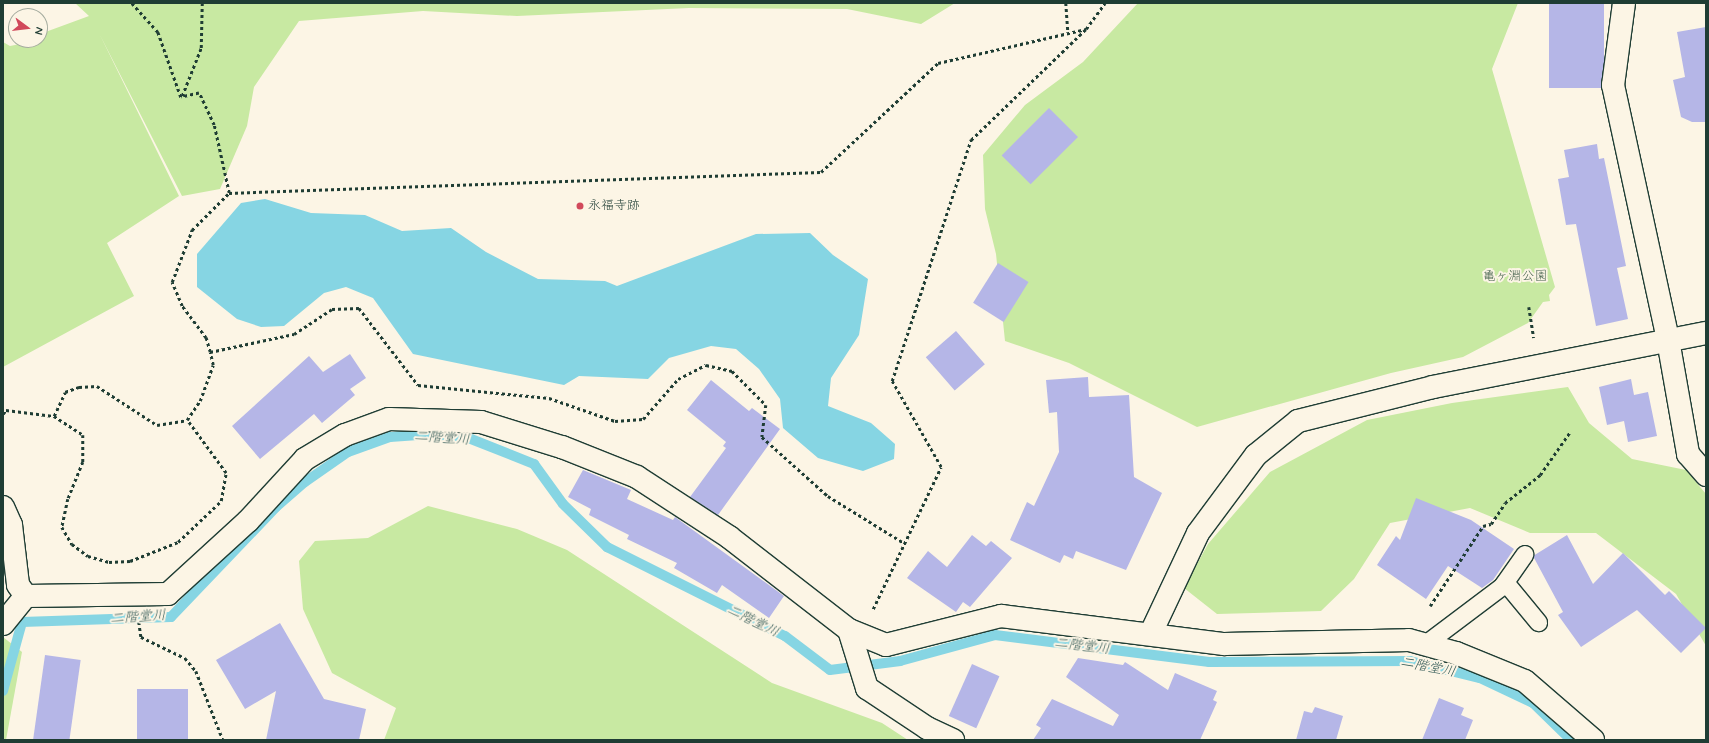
<!DOCTYPE html>
<meta charset="utf-8">
<style>
body{margin:0}
#map{position:relative;width:1709px;height:743px;overflow:hidden;background:#fcf5e5;font-family:Mynerve,"Klee One",sans-serif}
div>[style]{position:absolute}
.green>*{inset:0;background:#c8e9a2}
.water>*{inset:0;background:#86d5e3}
.stream>*{height:10px;margin:-5px;padding:0 5px;transform-origin:5px;border-radius:5px;background:#86d5e3}
.building>*{inset:0;background:#b5b6e7;transform-origin:0 0}
.path>*{height:2.5px;margin-top:-1.25px;transform-origin:0;background:repeating-linear-gradient(90deg,#1f3d34 0 3px,transparent 0 6px)}
.roads{filter:drop-shadow(1px 0 #1f3d34) drop-shadow(-1px 0 #1f3d34) drop-shadow(0 1px #1f3d34) drop-shadow(0 -1px #1f3d34)}
.service>*{height:17px;margin:-8.5px;padding:0 8.5px;transform-origin:8.5px;border-radius:8.5px;background:#fcf5e5}
.minor>*{height:22px;margin:-11px;padding:0 11px;transform-origin:11px;border-radius:11px;background:#fcf5e5}
.dots>*{width:11px;height:11px;translate:-50% -50%;box-sizing:border-box;border:2px solid #fcf5e5;border-radius:50%}
span{translate:-50% -50%;white-space:nowrap;text-align:center;line-height:1.15;-webkit-text-stroke:4px #fcf5e5;paint-order:stroke}
.poi-label{font-size:13px;color:#1f3d34}
.left{translate:0 -50%;text-align:left}
.park-label{font-size:13px;color:#415f4a}
.water-label{font-size:14px;color:#345b57;font-style:italic}
.frame{position:absolute;inset:0;border:4px solid #1f3d34;pointer-events:none}
.north{position:absolute;left:8px;top:8px;width:40px;height:40px;box-sizing:border-box;background:#fcf5e5;border:1px solid #a4ab9e;border-radius:50%;rotate:105deg;font-size:11px;font-weight:700;line-height:16px;text-align:center;color:#1f3d34}
.north::after{content:'';display:block;margin:auto;width:14px;height:18px;background:#d1495b;clip-path:polygon(50% 0,100% 100%,50% 72%,0 100%)}
</style>
<div id="map">
<div class="green">
<div style="clip-path:polygon(75px 3px,955px 3px,921px 24px,847px 9px,689px 8px,517px 16px,423px 11px,299px 21px,254px 87px,247px 126px,220px 189px,182px 196px,100px 35px,179px 196px,107px 243px,134px 296px,3px 367px,3px 42px,10px 46px,40px 40px,40px 34px,89px 16px)"></div>
<div style="clip-path:polygon(1138px 3px,1518px 3px,1492px 69px,1555px 287px,1549px 295px,1550px 301px,1543px 302px,1528px 323px,1463px 357px,1391px 373px,1197px 427px,1069px 363px,1005px 341px,996px 254px,985px 209px,983px 155px,1025px 105px,1083px 62px)"></div>
<div style="clip-path:polygon(1568px 387px,1589px 423px,1632px 459px,1686px 470px,1706px 494px,1706px 646px,1676px 594px,1596px 533px,1530px 533px,1470px 508px,1390px 523px,1354px 579px,1321px 611px,1217px 614px,1184px 588px,1208px 544px,1270px 472px,1367px 420px,1452px 403px)"></div>
<div style="clip-path:polygon(428px 506px,517px 529px,567px 550px,772px 683px,882px 723px,908px 740px,384px 740px,396px 708px,332px 673px,303px 609px,299px 561px,315px 541px,368px 538px)"></div>
<div style="clip-path:polygon(3px 637px,22px 652px,6px 740px,3px 740px)"></div>
</div>
<div class="water">
<div style="clip-path:polygon(265px 199px,311px 213px,365px 215px,402px 231px,451px 228px,486px 252px,538px 279px,605px 281px,617px 286px,756px 234px,810px 233px,833px 255px,868px 279px,859px 335px,831px 378px,828px 406px,871px 423px,895px 444px,894px 459px,863px 471px,818px 458px,783px 428px,780px 399px,759px 369px,736px 349px,711px 346px,669px 358px,648px 379px,579px 376px,564px 385px,413px 354px,373px 298px,346px 287px,324px 293px,284px 326px,261px 327px,237px 319px,197px 287px,197px 254px,241px 203px)"></div>
</div>
<div class="stream">
<div style="left:7px;top:618px;width:16px;rotate:15deg"></div>
<div style="left:22px;top:622px;width:149px;rotate:-1.9deg"></div>
<div style="left:171px;top:617px;width:152px;rotate:-46.3deg"></div>
<div style="left:276px;top:507px;width:38px;rotate:-41deg"></div>
<div style="left:305px;top:482px;width:52px;rotate:-34.9deg"></div>
<div style="left:348px;top:452px;width:45px;rotate:-19.7deg"></div>
<div style="left:390px;top:437px;width:39px;rotate:-4deg"></div>
<div style="left:429px;top:434px;width:42px;rotate:6.8deg"></div>
<div style="left:471px;top:439px;width:68px;rotate:21.6deg"></div>
<div style="left:534px;top:464px;width:49px;rotate:54.1deg"></div>
<div style="left:563px;top:504px;width:62px;rotate:44.3deg"></div>
<div style="left:607px;top:547px;width:199px;rotate:26.6deg"></div>
<div style="left:785px;top:636px;width:56px;rotate:37.1deg"></div>
<div style="left:830px;top:670px;width:71px;rotate:-7.3deg"></div>
<div style="left:900px;top:661px;width:98px;rotate:-15.3deg"></div>
<div style="left:995px;top:635px;width:216px;rotate:7.2deg"></div>
<div style="left:1209px;top:662px;width:201px;rotate:-0.3deg"></div>
<div style="left:1410px;top:661px;width:72px;rotate:13.7deg"></div>
<div style="left:1480px;top:678px;width:59px;rotate:25.3deg"></div>
<div style="left:1533px;top:703px;width:53px;rotate:44.2deg"></div>
<div style="left:3px;top:691px;width:72px;rotate:-74.6deg"></div>
</div>
<div class="building">
<div style="left:1549px;top:3px;width:55px;height:85px"></div>
<div style="clip-path:polygon(1706px 27px,1706px 122px,1692px 122px,1681px 117px,1673px 80px,1685px 77px,1677px 32px)"></div>
<div style="left:1049px;top:108px;width:41px;height:67px;rotate:45deg"></div>
<div style="clip-path:polygon(1597px 144px,1599px 159px,1604px 158px,1626px 266px,1617px 268px,1628px 319px,1596px 326px,1576px 224px,1566px 225px,1558px 179px,1569px 177px,1564px 150px)"></div>
<div style="left:998px;top:263px;width:36px;height:47px;rotate:32deg"></div>
<div style="left:956px;top:331px;width:44px;height:40px;rotate:49deg"></div>
<div style="clip-path:polygon(350px 354px,366px 378px,350px 389px,355px 395px,322px 423px,314px 414px,260px 459px,232px 426px,309px 356px,323px 372px)"></div>
<div style="clip-path:polygon(1088px 377px,1089px 397px,1129px 395px,1134px 477px,1162px 493px,1126px 570px,1076px 551px,1073px 559px,1064px 555px,1060px 563px,1010px 540px,1027px 502px,1034px 506px,1059px 452px,1057px 412px,1049px 413px,1046px 380px)"></div>
<div style="clip-path:polygon(1631px 379px,1634px 395px,1648px 392px,1657px 436px,1628px 442px,1624px 421px,1607px 425px,1599px 387px)"></div>
<div style="clip-path:polygon(711px 380px,749px 411px,752px 408px,780px 429px,718px 515px,690px 497px,726px 448px,723px 446px,726px 442px,687px 410px)"></div>
<div style="clip-path:polygon(583px 470px,631px 490px,627px 499px,673px 520px,675px 517px,784px 596px,769px 618px,722px 585px,717px 593px,674px 568px,677px 563px,627px 539px,629px 535px,589px 515px,591px 509px,568px 497px)"></div>
<div style="clip-path:polygon(1416px 498px,1471px 520px,1514px 549px,1493px 580px,1482px 588px,1448px 566px,1426px 599px,1377px 565px,1396px 536px,1400px 540px)"></div>
<div style="clip-path:polygon(972px 535px,986px 546px,991px 541px,1012px 558px,970px 607px,963px 602px,956px 612px,907px 578px,928px 551px,947px 567px)"></div>
<div style="clip-path:polygon(1567px 535px,1593px 584px,1623px 553px,1665px 595px,1669px 591px,1706px 628px,1681px 653px,1637px 610px,1581px 647px,1558px 615px,1563px 612px,1533px 556px)"></div>
<div style="clip-path:polygon(280px 623px,324px 699px,366px 709px,359px 740px,266px 740px,276px 691px,245px 709px,216px 660px)"></div>
<div style="left:45px;top:655px;width:36px;height:86px;rotate:8deg"></div>
<div style="clip-path:polygon(1078px 658px,1123px 665px,1125px 662px,1168px 690px,1175px 673px,1217px 691px,1213px 700px,1217px 702px,1200px 740px,1033px 740px,1041px 728px,1036px 725px,1052px 699px,1113px 726px,1119px 715px,1066px 677px)"></div>
<div style="left:972px;top:664px;width:30px;height:57px;rotate:24deg"></div>
<div style="left:188px;top:689px;width:51px;height:51px;rotate:90deg"></div>
<div style="clip-path:polygon(1439px 698px,1464px 708px,1461px 715px,1473px 720px,1465px 740px,1422px 740px)"></div>
<div style="clip-path:polygon(1315px 707px,1343px 716px,1336px 740px,1296px 740px,1304px 711px,1312px 713px)"></div>
</div>
<div class="path">
<div style="left:132px;top:3px;width:39px;rotate:48deg"></div>
<div style="left:158px;top:32px;width:69px;rotate:70.5deg"></div>
<div style="left:1066px;top:3px;width:28px;rotate:86deg"></div>
<div style="left:182px;top:96px;width:52px;rotate:-68.4deg"></div>
<div style="left:201px;top:48px;width:45px;rotate:-88.7deg"></div>
<div style="left:229px;top:193px;width:592px;rotate:-2.03deg"></div>
<div style="left:821px;top:172px;width:160px;rotate:-43deg"></div>
<div style="left:938px;top:63px;width:152px;rotate:-12.9deg"></div>
<div style="left:1529px;top:307px;width:31px;rotate:81deg"></div>
<div style="left:210px;top:352px;width:86px;rotate:-12.1deg"></div>
<div style="left:294px;top:334px;width:45px;rotate:-33.3deg"></div>
<div style="left:332px;top:309px;width:27px;rotate:-2deg"></div>
<div style="left:359px;top:308px;width:97px;rotate:52.5deg"></div>
<div style="left:418px;top:385px;width:132px;rotate:5.7deg"></div>
<div style="left:549px;top:398px;width:70px;rotate:19.2deg"></div>
<div style="left:615px;top:421px;width:28px;rotate:-4deg"></div>
<div style="left:643px;top:419px;width:53px;rotate:-48.8deg"></div>
<div style="left:678px;top:379px;width:31px;rotate:-27deg"></div>
<div style="left:706px;top:365px;width:27px;rotate:13deg"></div>
<div style="left:732px;top:371px;width:48px;rotate:45deg"></div>
<div style="left:766px;top:405px;width:32px;rotate:97deg"></div>
<div style="left:762px;top:437px;width:89px;rotate:41.8deg"></div>
<div style="left:828px;top:496px;width:89px;rotate:31.7deg"></div>
<div style="left:3px;top:414px;width:5px;rotate:-53deg"></div>
<div style="left:6px;top:410px;width:48px;rotate:7.1deg"></div>
<div style="left:54px;top:416px;width:26px;rotate:-65deg"></div>
<div style="left:65px;top:392px;width:15px;rotate:-20deg"></div>
<div style="left:79px;top:387px;width:18px;rotate:-3deg"></div>
<div style="left:97px;top:386px;width:72px;rotate:33deg"></div>
<div style="left:157px;top:425px;width:30px;rotate:-9deg"></div>
<div style="left:187px;top:420px;width:23px;rotate:-56deg"></div>
<div style="left:200px;top:401px;width:38px;rotate:-70deg"></div>
<div style="left:213px;top:365px;width:13px;rotate:-103deg"></div>
<div style="left:210px;top:352px;width:15px;rotate:-106deg"></div>
<div style="left:206px;top:338px;width:40px;rotate:-127deg"></div>
<div style="left:182px;top:306px;width:26px;rotate:-113deg"></div>
<div style="left:172px;top:282px;width:56px;rotate:-69deg"></div>
<div style="left:192px;top:230px;width:52px;rotate:-45deg"></div>
<div style="left:229px;top:193px;width:70px;rotate:-102.4deg"></div>
<div style="left:214px;top:125px;width:35px;rotate:-115deg"></div>
<div style="left:199px;top:93px;width:18px;rotate:167deg"></div>
<div style="left:54px;top:416px;width:35px;rotate:33deg"></div>
<div style="left:83px;top:435px;width:27px;rotate:90deg"></div>
<div style="left:83px;top:462px;width:40px;rotate:112deg"></div>
<div style="left:68px;top:499px;width:29px;rotate:102deg"></div>
<div style="left:62px;top:527px;width:20px;rotate:60deg"></div>
<div style="left:72px;top:544px;width:20px;rotate:37deg"></div>
<div style="left:88px;top:556px;width:22px;rotate:16deg"></div>
<div style="left:109px;top:562px;width:21px;rotate:-3deg"></div>
<div style="left:130px;top:561px;width:52px;rotate:-21.6deg"></div>
<div style="left:178px;top:542px;width:59px;rotate:-43.6deg"></div>
<div style="left:221px;top:501px;width:28px;rotate:-80deg"></div>
<div style="left:226px;top:473px;width:66px;rotate:-126.3deg"></div>
<div style="left:1430px;top:606px;width:96px;rotate:-56.5deg"></div>
<div style="left:1483px;top:526px;width:8px;rotate:-14deg"></div>
<div style="left:1491px;top:524px;width:25px;rotate:-56deg"></div>
<div style="left:1505px;top:503px;width:45px;rotate:-38.7deg"></div>
<div style="left:1540px;top:475px;width:52px;rotate:-55.1deg"></div>
<div style="left:873px;top:609px;width:157px;rotate:-64.4deg"></div>
<div style="left:941px;top:467px;width:99px;rotate:-119.7deg"></div>
<div style="left:892px;top:381px;width:254px;rotate:-71.9deg"></div>
<div style="left:971px;top:140px;width:160px;rotate:-44deg"></div>
<div style="left:1086px;top:29px;width:32px;rotate:-54deg"></div>
<div style="left:139px;top:622px;width:15px;rotate:82deg"></div>
<div style="left:141px;top:637px;width:49px;rotate:25.5deg"></div>
<div style="left:185px;top:658px;width:17px;rotate:50deg"></div>
<div style="left:196px;top:671px;width:74px;rotate:68.6deg"></div>
</div>
<div class="roads">
<div class="service">
<div style="left:1505px;top:582px;width:52px;rotate:50.5deg"></div>
<div style="left:1425px;top:644px;width:96px;rotate:-37deg"></div>
<div style="left:1502px;top:586px;width:39px;rotate:-55deg"></div>
</div>
<div class="minor">
<div style="left:1624px;top:3px;width:83px;rotate:97.6deg"></div>
<div style="left:1613px;top:85px;width:261px;rotate:77.8deg"></div>
<div style="left:1668px;top:340px;width:116px;rotate:80deg"></div>
<div style="left:1688px;top:454px;width:28px;rotate:49deg"></div>
<div style="left:3px;top:507px;width:20px;rotate:66deg"></div>
<div style="left:11px;top:525px;width:60px;rotate:83.3deg"></div>
<div style="left:18px;top:585px;width:14px;rotate:54deg"></div>
<div style="left:26px;top:596px;width:142px;rotate:-0.8deg"></div>
<div style="left:168px;top:594px;width:108px;rotate:-42.4deg"></div>
<div style="left:248px;top:521px;width:84px;rotate:-47.4deg"></div>
<div style="left:305px;top:459px;width:47px;rotate:-31deg"></div>
<div style="left:345px;top:435px;width:47px;rotate:-20deg"></div>
<div style="left:389px;top:419px;width:92px;rotate:1.9deg"></div>
<div style="left:481px;top:422px;width:85px;rotate:17.2deg"></div>
<div style="left:562px;top:447px;width:81px;rotate:21.8deg"></div>
<div style="left:637px;top:477px;width:110px;rotate:33.1deg"></div>
<div style="left:729px;top:537px;width:152px;rotate:37.8deg"></div>
<div style="left:849px;top:630px;width:40px;rotate:22deg"></div>
<div style="left:886px;top:645px;width:119px;rotate:-14.2deg"></div>
<div style="left:1001px;top:616px;width:225px;rotate:7.2deg"></div>
<div style="left:1224px;top:644px;width:185px;rotate:-1.2deg"></div>
<div style="left:1409px;top:640px;width:49px;rotate:15.5deg"></div>
<div style="left:1456px;top:653px;width:74px;rotate:22.1deg"></div>
<div style="left:1525px;top:681px;width:90px;rotate:40.9deg"></div>
<div style="left:3px;top:624px;width:36px;rotate:-51deg"></div>
<div style="left:849px;top:630px;width:61px;rotate:72.8deg"></div>
<div style="left:867px;top:688px;width:72px;rotate:33.7deg"></div>
<div style="left:927px;top:728px;width:29px;rotate:25deg"></div>
<div style="left:1151px;top:633px;width:110px;rotate:-64.8deg"></div>
<div style="left:1198px;top:533px;width:97px;rotate:-53.4deg"></div>
<div style="left:1256px;top:455px;width:54px;rotate:-39deg"></div>
<div style="left:1298px;top:421px;width:139px;rotate:-14.1deg"></div>
<div style="left:1433px;top:387px;width:278px;rotate:-11.2deg"></div>
</div>
</div>
<div class="dots">
<div style="left:580px;top:206px;background:#d1495b"></div>
</div>
<div class="poi-label">
<span class="left" style="left:588px;top:206px">永福寺跡</span>
</div>
<div class="park-label">
<span style="left:1515px;top:277px">亀ヶ淵公園</span>
</div>
<div class="water-label">
<span style="left:442px;top:438px;rotate:4deg">二階堂川</span>
<span style="left:138px;top:617px;rotate:-4deg">二階堂川</span>
<span style="left:753px;top:621px;rotate:26deg">二階堂川</span>
<span style="left:1082px;top:646px;rotate:7deg">二階堂川</span>
<span style="left:1428px;top:667px;rotate:11deg">二階堂川</span>
</div>
<div class="frame"></div>
<div class="north">N</div>
</div>
